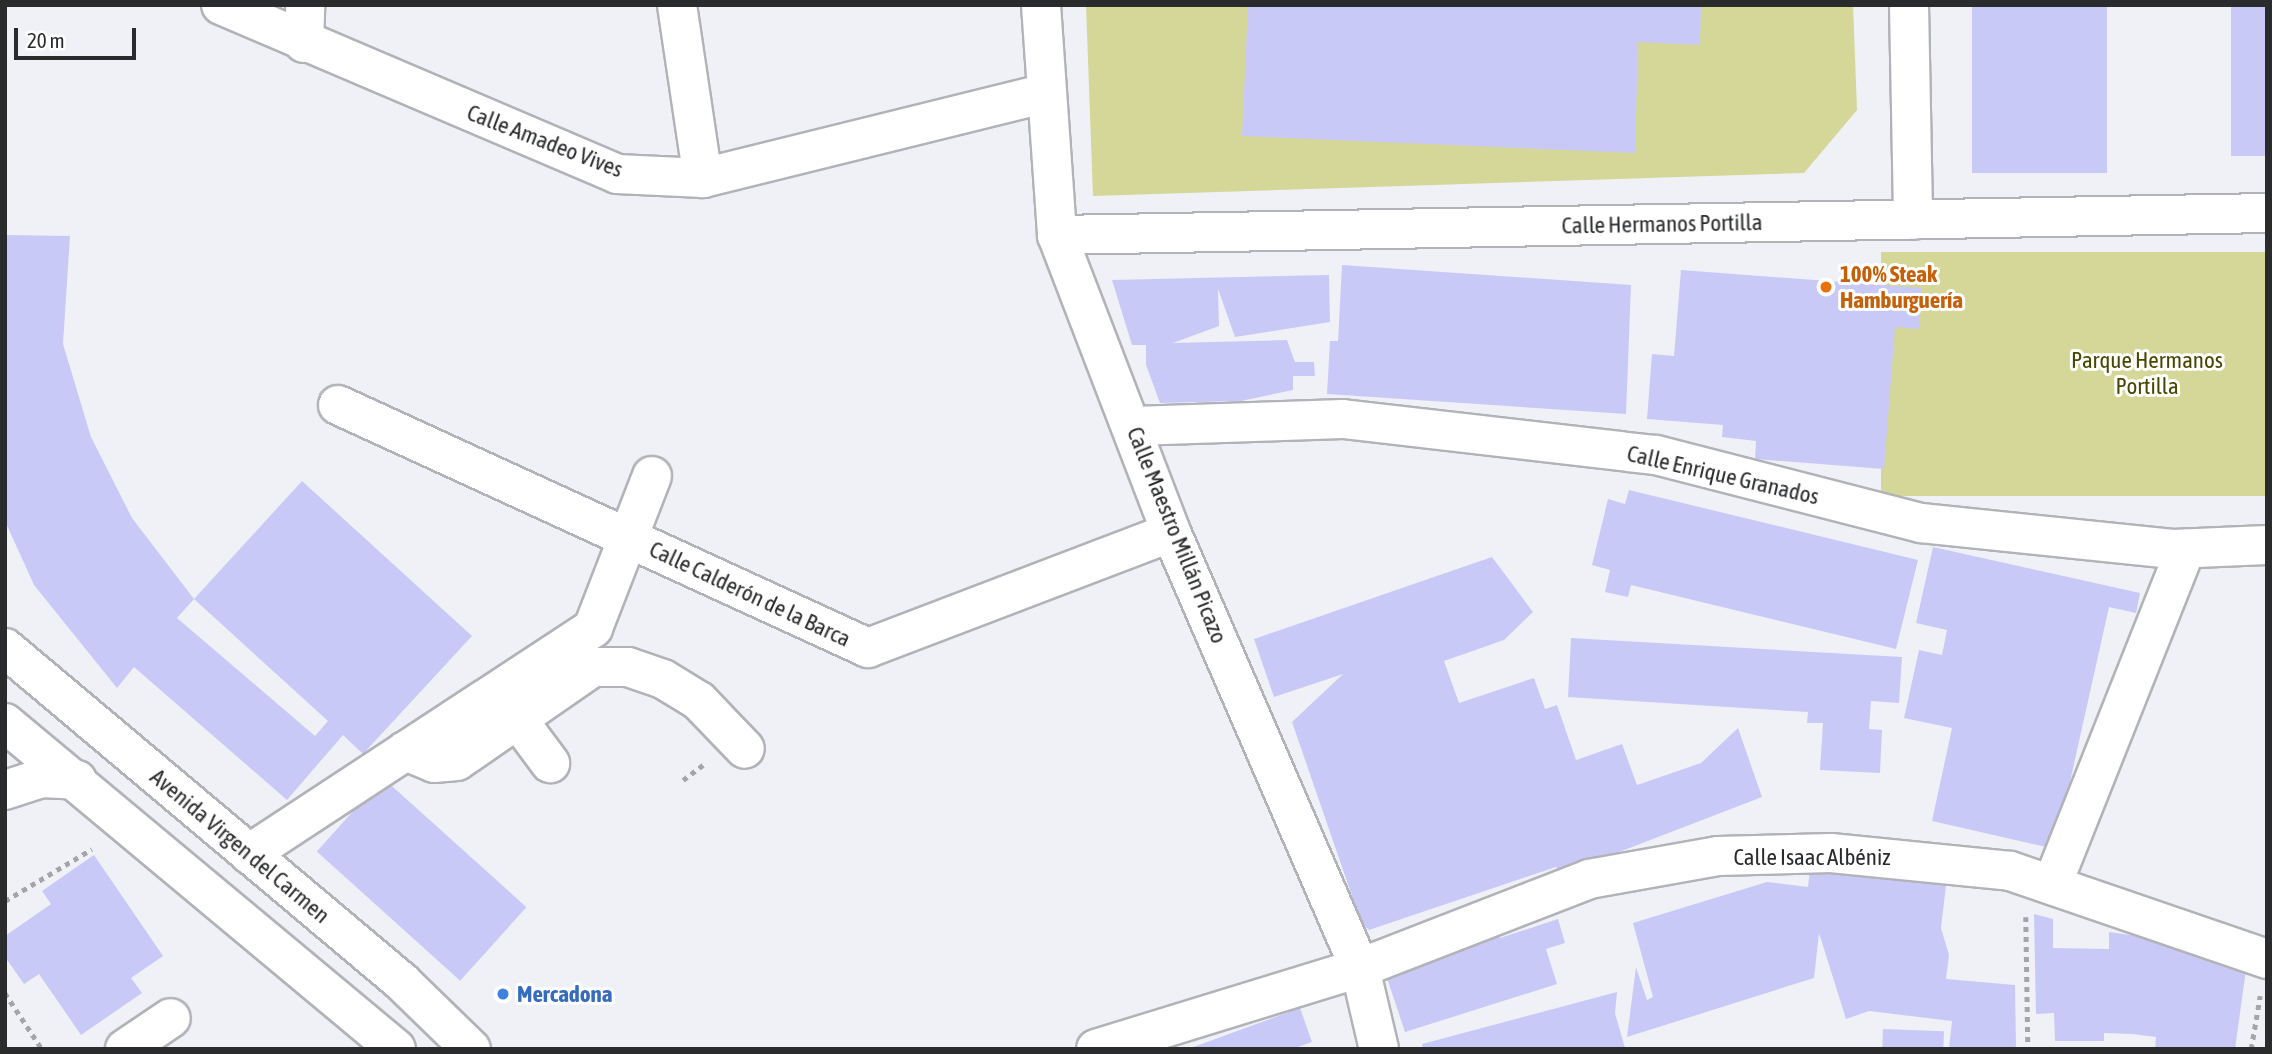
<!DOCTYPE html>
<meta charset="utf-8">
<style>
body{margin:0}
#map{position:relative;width:2272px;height:1054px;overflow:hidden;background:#eff1f6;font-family:"Asap Condensed",sans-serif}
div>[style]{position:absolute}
.green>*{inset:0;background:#d4d797;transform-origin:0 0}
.building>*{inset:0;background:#c9c9f8;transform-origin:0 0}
.path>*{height:4.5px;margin-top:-2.25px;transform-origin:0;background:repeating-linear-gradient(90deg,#a3a5a9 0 5px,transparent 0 10px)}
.roads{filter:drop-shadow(2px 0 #b1b3b8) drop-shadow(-2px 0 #b1b3b8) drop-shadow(0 2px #b1b3b8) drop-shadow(0 -2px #b1b3b8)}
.minor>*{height:38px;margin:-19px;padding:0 19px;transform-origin:19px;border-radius:19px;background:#fff}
.major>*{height:38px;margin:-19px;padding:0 19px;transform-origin:19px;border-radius:19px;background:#fff}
.dots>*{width:19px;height:19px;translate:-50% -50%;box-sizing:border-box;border:4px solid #fff;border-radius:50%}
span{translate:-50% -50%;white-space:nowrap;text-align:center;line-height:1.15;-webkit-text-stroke:6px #fff;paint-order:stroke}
.street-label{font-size:23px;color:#2a2b2d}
.food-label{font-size:23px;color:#c56008;font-weight:700}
.left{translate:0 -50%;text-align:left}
.park-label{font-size:23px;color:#474701}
.shop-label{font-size:23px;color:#366cbe;font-weight:700}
.frame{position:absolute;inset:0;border:7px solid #2a2b2d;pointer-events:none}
.scale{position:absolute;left:14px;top:28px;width:122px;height:32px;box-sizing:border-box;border:4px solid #2a2b2d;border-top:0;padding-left:9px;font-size:21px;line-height:24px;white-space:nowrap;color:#2a2b2d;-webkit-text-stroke:5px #fff;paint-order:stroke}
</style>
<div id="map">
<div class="green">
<div style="clip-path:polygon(1086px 5px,1853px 5px,1857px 110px,1804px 173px,1093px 196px)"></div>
<div style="left:2267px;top:252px;width:244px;height:386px;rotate:90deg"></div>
</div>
<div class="building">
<div style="clip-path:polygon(1248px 5px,1701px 5px,1700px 45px,1638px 42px,1635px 153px,1242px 136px)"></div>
<div style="left:1972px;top:5px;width:135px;height:168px"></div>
<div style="left:2231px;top:5px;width:36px;height:151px"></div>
<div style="clip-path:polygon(5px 235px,70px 236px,63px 344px,91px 437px,132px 518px,194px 599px,177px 618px,315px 736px,328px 721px,194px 599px,302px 481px,472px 636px,363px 754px,343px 735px,287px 800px,134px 667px,117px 688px,34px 585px,5px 521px)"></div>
<div style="clip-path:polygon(1342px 265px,1631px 285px,1626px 414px,1327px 394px,1330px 341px,1338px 341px)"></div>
<div style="clip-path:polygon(1681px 270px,1922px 288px,1919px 329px,1895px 327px,1884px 469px,1755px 459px,1756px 441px,1722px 437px,1723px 425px,1647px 419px,1652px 354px,1674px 356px)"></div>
<div style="clip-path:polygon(1329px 275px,1330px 322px,1235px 337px,1218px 289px,1219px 326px,1173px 343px,1287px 340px,1295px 362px,1314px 362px,1315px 376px,1293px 376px,1293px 390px,1241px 401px,1160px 403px,1146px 365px,1146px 345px,1132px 345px,1112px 280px)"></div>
<div style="clip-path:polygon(1629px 490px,1918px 560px,1896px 649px,1631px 585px,1628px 597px,1605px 592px,1610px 570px,1592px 565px,1608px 499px,1625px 504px)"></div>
<div style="clip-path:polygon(1933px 547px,2140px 593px,2136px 613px,2109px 607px,2055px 849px,1932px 821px,1952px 728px,1904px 718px,1919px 650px,1942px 655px,1947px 630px,1916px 623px)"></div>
<div style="clip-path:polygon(1492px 557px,1533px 612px,1504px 640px,1444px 661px,1459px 703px,1534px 678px,1545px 709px,1557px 705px,1576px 760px,1622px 744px,1637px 785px,1701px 763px,1738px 728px,1762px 797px,1562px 874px,1556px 867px,1369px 930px,1361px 922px,1292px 722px,1343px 674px,1274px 697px,1254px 639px)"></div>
<div style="clip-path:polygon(1571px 638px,1902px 657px,1899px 703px,1871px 701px,1869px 729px,1882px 730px,1880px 773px,1820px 770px,1823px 723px,1807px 723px,1808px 712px,1568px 697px)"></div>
<div style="left:383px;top:778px;width:193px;height:99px;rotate:42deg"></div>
<div style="clip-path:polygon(94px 855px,163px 956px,131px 978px,142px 993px,81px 1035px,39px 974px,24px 984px,5px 957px,5px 936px,51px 904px,42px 891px)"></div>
<div style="clip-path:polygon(1811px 860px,1947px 877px,1941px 928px,1949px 955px,1946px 979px,2015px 985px,2016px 1049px,1949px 1049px,1952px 1021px,1869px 1011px,1846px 1019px,1819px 933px,1814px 978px,1627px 1037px,1636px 967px,1647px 1000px,1653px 997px,1633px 923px,1767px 882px,1808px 887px)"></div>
<div style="clip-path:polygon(2034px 914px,2053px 919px,2053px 948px,2109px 949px,2109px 932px,2138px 936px,2246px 970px,2235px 1049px,2155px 1049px,2156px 1037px,2132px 1034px,2104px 1033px,2104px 1041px,2055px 1041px,2054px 1013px,2036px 1014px)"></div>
<div style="clip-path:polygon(1558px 919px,1565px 943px,1546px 949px,1557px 984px,1405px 1032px,1383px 966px,1497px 930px,1500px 938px)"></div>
<div style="clip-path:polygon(1617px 992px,1615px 1013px,1625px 1048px,1423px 1049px,1422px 1044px)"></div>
<div style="clip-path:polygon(1300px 1008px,1312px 1042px,1292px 1049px,1188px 1049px)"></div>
<div style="left:1883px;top:1029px;width:61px;height:20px;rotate:2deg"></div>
</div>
<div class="path">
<div style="left:683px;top:780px;width:26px;rotate:-37deg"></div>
<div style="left:5px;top:901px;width:101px;rotate:-30.9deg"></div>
<div style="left:2026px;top:917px;width:132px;rotate:89.1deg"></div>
<div style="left:5px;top:993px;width:67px;rotate:56.5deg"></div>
<div style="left:2251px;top:1049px;width:54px;rotate:-80.4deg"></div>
</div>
<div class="roads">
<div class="minor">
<div style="left:221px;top:5px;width:431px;rotate:23.1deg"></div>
<div style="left:617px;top:174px;width:86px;rotate:2.7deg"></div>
<div style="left:703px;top:178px;width:354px;rotate:-13.9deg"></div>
<div style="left:677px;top:5px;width:175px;rotate:81.5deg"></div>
<div style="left:1041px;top:5px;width:231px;rotate:86deg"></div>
<div style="left:1057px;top:235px;width:318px;rotate:69deg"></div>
<div style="left:1171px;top:532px;width:475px;rotate:66.6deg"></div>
<div style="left:1360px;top:968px;width:83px;rotate:76.8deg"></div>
<div style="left:1909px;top:5px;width:215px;rotate:88.9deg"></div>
<div style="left:304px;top:43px;width:38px;rotate:-88deg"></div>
<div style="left:1057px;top:235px;width:1210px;rotate:-1.04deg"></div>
<div style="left:338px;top:405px;width:583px;rotate:24.63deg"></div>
<div style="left:868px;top:648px;width:324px;rotate:-20.9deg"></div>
<div style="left:1134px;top:426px;width:209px;rotate:-1.9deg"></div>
<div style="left:1343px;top:419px;width:315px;rotate:6.6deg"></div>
<div style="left:1656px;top:455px;width:274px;rotate:14.4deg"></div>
<div style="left:1921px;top:523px;width:253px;rotate:5.9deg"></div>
<div style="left:2173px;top:549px;width:94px;rotate:-2.4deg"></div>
<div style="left:518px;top:720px;width:54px;rotate:53.3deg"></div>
<div style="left:405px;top:751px;width:31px;rotate:22deg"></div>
<div style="left:434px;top:763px;width:23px;rotate:-5deg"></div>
<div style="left:457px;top:761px;width:165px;rotate:-34.7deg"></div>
<div style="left:593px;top:667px;width:35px"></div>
<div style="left:628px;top:667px;width:37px;rotate:19deg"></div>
<div style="left:663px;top:679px;width:42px;rotate:31.4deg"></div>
<div style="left:699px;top:701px;width:66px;rotate:46.2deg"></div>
<div style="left:249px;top:854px;width:412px;rotate:-33.3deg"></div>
<div style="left:593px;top:628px;width:163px;rotate:-68.8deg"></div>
<div style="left:2052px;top:885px;width:362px;rotate:-68.3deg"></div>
<div style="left:125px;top:1049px;width:55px;rotate:-34deg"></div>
<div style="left:1096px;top:1049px;width:276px;rotate:-17.1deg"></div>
<div style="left:1360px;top:968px;width:246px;rotate:-21.2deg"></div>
<div style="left:1589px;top:879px;width:131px;rotate:-10.1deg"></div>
<div style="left:1718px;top:856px;width:113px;rotate:-1.5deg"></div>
<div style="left:1831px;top:853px;width:180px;rotate:5.7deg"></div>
<div style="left:2010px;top:871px;width:272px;rotate:18.9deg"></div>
</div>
<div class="major">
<div style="left:5px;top:648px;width:519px;rotate:40.07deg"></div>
<div style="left:402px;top:982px;width:96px;rotate:44.2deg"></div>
<div style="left:5px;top:723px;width:509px;rotate:39.82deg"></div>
<div style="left:5px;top:790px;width:38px;rotate:-18deg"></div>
<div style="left:41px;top:778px;width:36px;rotate:3deg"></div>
</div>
</div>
<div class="dots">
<div style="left:1826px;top:287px;background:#e8710a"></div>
<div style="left:503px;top:994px;background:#3f7fe0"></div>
</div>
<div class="street-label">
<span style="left:545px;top:141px;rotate:21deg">Calle Amadeo Vives</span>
<span style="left:1662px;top:224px;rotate:-1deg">Calle Hermanos Portilla</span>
<span style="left:1723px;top:475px;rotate:13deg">Calle Enrique Granados</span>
<span style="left:1177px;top:535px;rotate:68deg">Calle Maestro Millán Picazo</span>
<span style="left:750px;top:594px;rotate:25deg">Calle Calderón de la Barca</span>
<span style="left:240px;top:846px;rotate:40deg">Avenida Virgen del Carmen</span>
<span style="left:1812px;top:857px">Calle Isaac Albéniz</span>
</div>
<div class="food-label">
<span class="left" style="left:1840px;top:287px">100% Steak<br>Hamburguería</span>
</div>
<div class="park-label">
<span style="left:2147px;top:373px">Parque Hermanos<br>Portilla</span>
</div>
<div class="shop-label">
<span class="left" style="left:517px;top:994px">Mercadona</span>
</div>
<div class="frame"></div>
<div class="scale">20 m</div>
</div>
